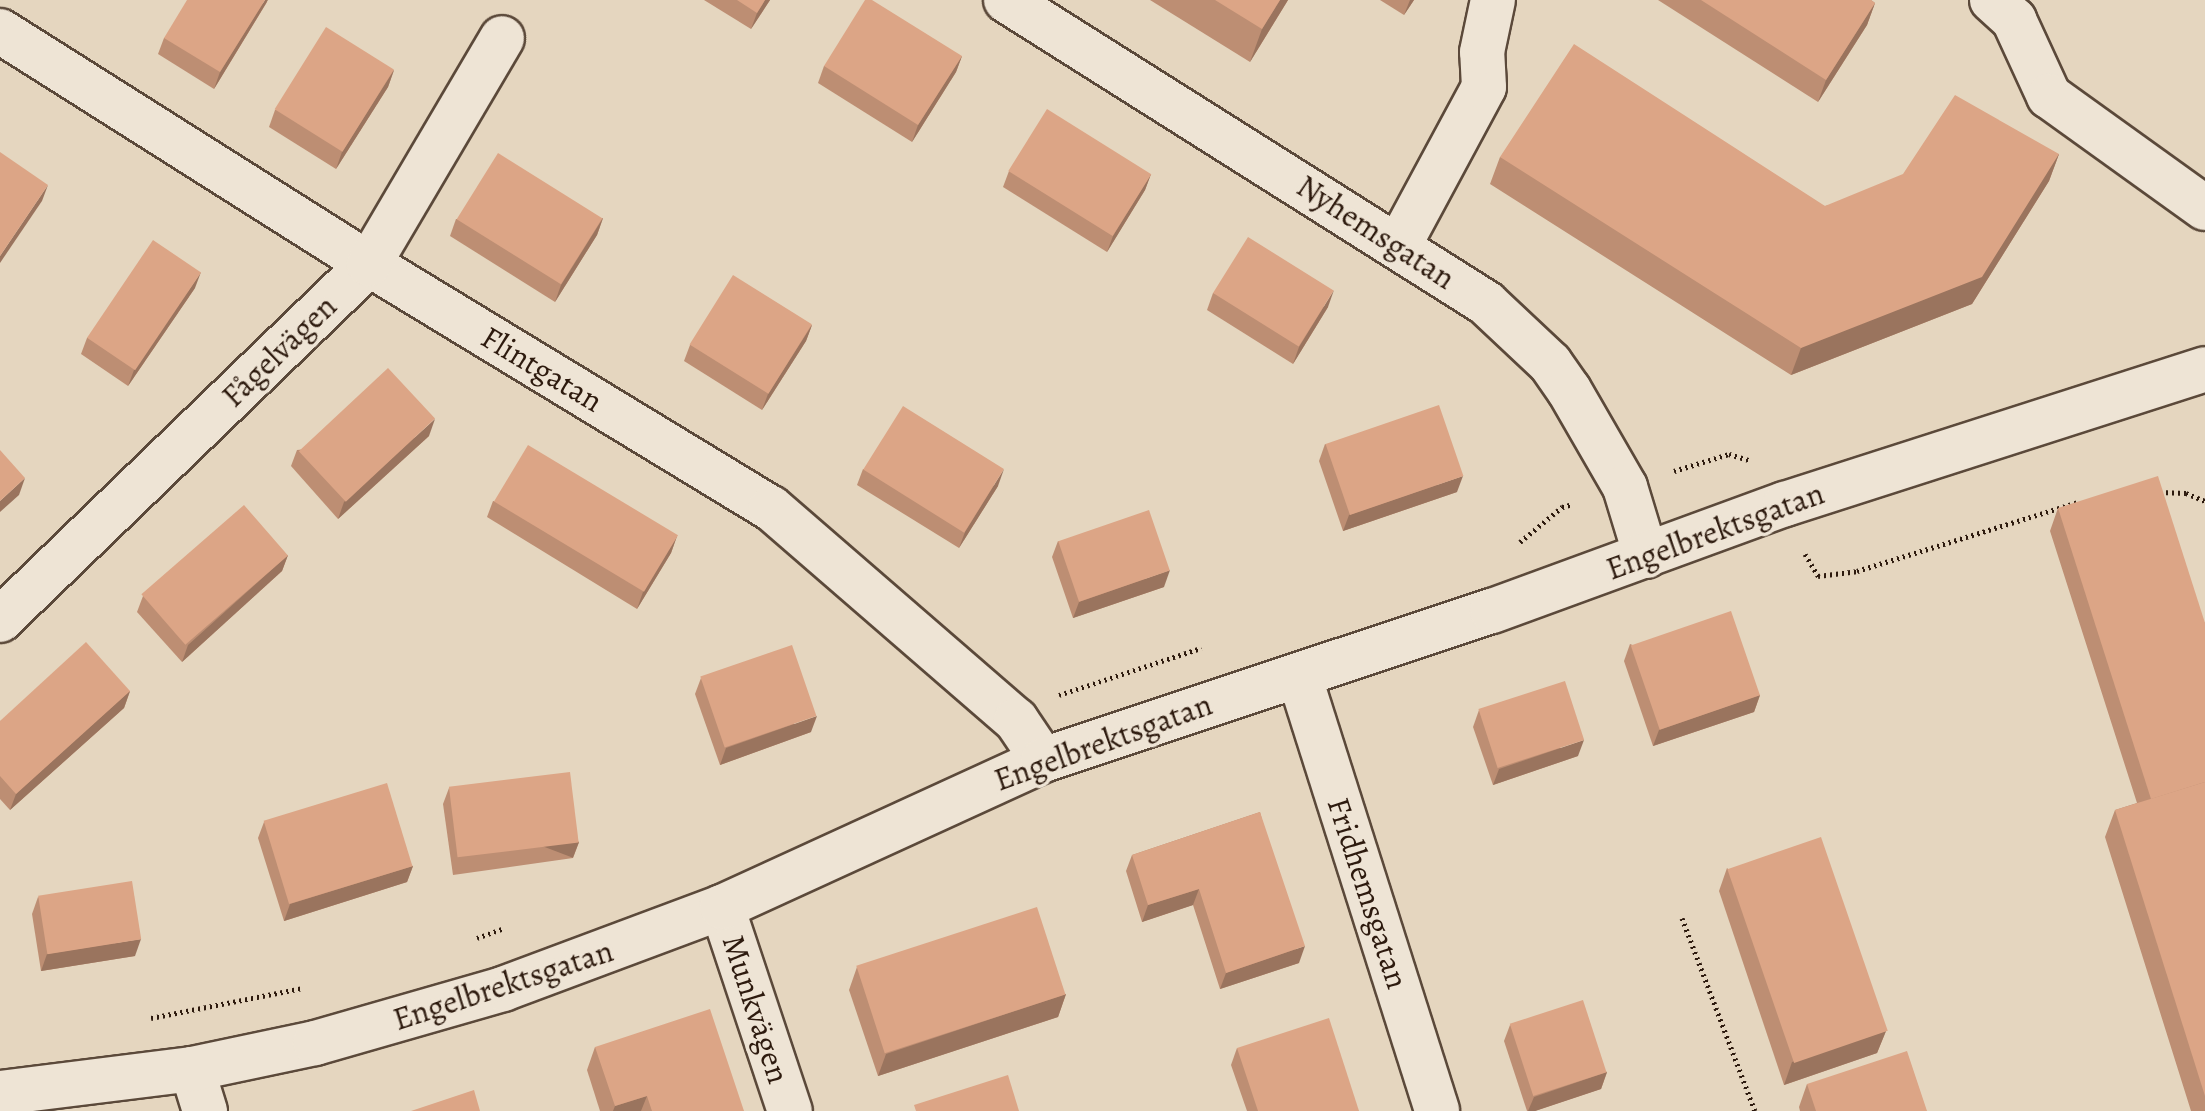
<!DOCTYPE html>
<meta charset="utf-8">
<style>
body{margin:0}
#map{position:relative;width:2205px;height:1111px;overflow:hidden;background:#e5d6bf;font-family:Alegreya,serif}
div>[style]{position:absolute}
.path>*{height:5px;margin-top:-2.5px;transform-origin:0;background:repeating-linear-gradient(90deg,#2d1a0e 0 2px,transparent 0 6px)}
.roads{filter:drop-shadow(2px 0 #5b493a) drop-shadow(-2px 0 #5b493a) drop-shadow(0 2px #5b493a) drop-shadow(0 -2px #5b493a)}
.minor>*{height:44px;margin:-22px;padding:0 22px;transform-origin:22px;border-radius:22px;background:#eee4d5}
.wall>*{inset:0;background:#bd8e73}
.shaded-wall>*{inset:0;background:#9a745e;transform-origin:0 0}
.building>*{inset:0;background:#dca586;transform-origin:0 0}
span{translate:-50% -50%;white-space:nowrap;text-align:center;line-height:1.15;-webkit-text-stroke:7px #eee4d5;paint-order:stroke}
.street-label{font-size:32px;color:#2d1a0e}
</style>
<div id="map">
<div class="path">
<div style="left:1674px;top:471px;width:58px;rotate:-17.2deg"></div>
<div style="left:1729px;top:454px;width:21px;rotate:17deg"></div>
<div style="left:2160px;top:492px;width:26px;rotate:2deg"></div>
<div style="left:2186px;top:493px;width:21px;rotate:23deg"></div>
<div style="left:1520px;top:542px;width:55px;rotate:-39.8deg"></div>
<div style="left:1562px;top:507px;width:11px;rotate:-15deg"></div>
<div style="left:1805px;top:554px;width:26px;rotate:59deg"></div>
<div style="left:1818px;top:576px;width:39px;rotate:-7deg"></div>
<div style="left:1857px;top:571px;width:232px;rotate:-17.3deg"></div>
<div style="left:1059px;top:695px;width:150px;rotate:-18.3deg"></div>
<div style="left:1682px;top:918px;width:206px;rotate:69.3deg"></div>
<div style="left:477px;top:938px;width:27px;rotate:-20deg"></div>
<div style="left:151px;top:1018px;width:154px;rotate:-11.2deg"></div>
</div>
<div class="roads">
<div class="minor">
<div style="left:1006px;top:0;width:568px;rotate:32.26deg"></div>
<div style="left:1486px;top:303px;width:88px;rotate:43.2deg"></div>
<div style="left:1550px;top:363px;width:33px;rotate:55deg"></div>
<div style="left:1569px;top:390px;width:112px;rotate:60deg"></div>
<div style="left:1625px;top:487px;width:72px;rotate:73.1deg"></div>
<div style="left:1992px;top:0;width:30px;rotate:42deg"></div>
<div style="left:2014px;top:20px;width:84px;rotate:65.3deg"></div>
<div style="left:2049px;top:96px;width:192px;rotate:35.7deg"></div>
<div style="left:0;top:31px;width:436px;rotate:32.3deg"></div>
<div style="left:369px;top:264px;width:470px;rotate:31.3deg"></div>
<div style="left:771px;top:508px;width:324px;rotate:40.9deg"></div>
<div style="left:1016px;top:720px;width:48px;rotate:56deg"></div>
<div style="left:1399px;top:245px;width:179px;rotate:-61.7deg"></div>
<div style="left:1484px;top:87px;width:35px;rotate:-93deg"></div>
<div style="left:1482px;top:52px;width:53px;rotate:-78.1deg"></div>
<div style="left:0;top:620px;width:513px;rotate:-43.97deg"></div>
<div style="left:369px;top:264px;width:262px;rotate:-59.5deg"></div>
<div style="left:1299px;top:675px;width:457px;rotate:72.4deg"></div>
<div style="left:722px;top:907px;width:215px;rotate:71.6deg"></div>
<div style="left:192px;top:1069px;width:44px;rotate:72.8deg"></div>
<div style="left:0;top:1093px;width:193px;rotate:-7.1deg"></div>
<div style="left:192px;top:1069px;width:126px;rotate:-11.9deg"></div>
<div style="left:315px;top:1043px;width:196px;rotate:-16deg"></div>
<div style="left:503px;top:989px;width:234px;rotate:-20.5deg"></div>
<div style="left:722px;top:907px;width:353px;rotate:-24.6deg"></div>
<div style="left:1043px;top:760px;width:473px;rotate:-18.4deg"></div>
<div style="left:1492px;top:611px;width:312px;rotate:-20.1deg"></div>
<div style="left:1785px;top:504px;width:441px;rotate:-17.8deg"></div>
</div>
</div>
<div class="wall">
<div style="clip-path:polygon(704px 0,770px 0,751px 29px)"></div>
<div style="clip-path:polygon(1150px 0,1288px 0,1250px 62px)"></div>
<div style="clip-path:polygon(1380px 0,1414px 0,1404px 15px)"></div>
<div style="clip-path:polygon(1658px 0,1871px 0,1875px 3px,1867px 25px,1818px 102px)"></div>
<div style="clip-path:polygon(267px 2px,214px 89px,158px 54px,164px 38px)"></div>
<div style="clip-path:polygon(962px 56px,956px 72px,912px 142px,818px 83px,824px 66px)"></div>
<div style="clip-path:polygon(394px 70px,388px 87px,336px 169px,269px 127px,275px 110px)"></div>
<div style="clip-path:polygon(2059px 154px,2049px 181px,1972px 304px,1791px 375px,1490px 184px,1500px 157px,1825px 206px)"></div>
<div style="clip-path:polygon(1009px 171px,1151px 174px,1145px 190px,1107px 252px,1003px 187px)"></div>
<div style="clip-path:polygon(603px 218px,597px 235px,555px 302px,450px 236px,456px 219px)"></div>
<div style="clip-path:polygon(195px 288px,128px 386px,81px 354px,87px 338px)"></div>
<div style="clip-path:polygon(1213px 293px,1328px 307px,1293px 364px,1207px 310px)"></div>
<div style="clip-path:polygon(812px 325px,806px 341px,762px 410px,684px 361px,690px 345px)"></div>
<div style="clip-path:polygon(429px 436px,338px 519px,291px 466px,297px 450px)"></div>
<div style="clip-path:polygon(1325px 444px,1457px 492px,1343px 531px,1319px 461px)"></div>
<div style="clip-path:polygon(863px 469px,998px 486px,959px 548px,857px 485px)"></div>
<div style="clip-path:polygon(493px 501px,677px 536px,671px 553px,637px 609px,487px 517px)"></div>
<div style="clip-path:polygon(2058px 508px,2205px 623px,2205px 1111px,2191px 1111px,2105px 837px,2115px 810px,2137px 803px,2050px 531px)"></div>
<div style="clip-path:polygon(1058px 541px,1164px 587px,1073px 618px,1052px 557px)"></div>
<div style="clip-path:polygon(288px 555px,282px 571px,182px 662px,137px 612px,143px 596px)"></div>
<div style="clip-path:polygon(1630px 644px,1760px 695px,1754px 712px,1653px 746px,1624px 661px)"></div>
<div style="clip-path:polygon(701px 678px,811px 732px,720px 765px,695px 694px)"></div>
<div style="clip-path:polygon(130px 691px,124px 708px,10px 810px,0 799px,0 721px)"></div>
<div style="clip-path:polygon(1479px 710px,1578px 756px,1493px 785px,1473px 727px)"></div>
<div style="clip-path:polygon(449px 788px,579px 842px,573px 858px,453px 875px,443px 804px)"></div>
<div style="clip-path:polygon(1260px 812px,1299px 963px,1220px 989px,1193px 905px,1142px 922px,1126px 871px,1132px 855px)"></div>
<div style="clip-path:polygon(264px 822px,413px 866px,407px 882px,284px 921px,258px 838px)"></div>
<div style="clip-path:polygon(1727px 868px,1886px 1031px,1877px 1053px,1784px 1085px,1719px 891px)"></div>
<div style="clip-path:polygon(38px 897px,135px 956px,41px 971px,32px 914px)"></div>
<div style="clip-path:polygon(857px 967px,1066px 994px,1058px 1017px,878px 1076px,849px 990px)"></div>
<div style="clip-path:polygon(1510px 1025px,1607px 1072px,1601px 1089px,1535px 1111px,1527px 1111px,1504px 1041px)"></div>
<div style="clip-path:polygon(595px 1047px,744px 1111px,600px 1111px,587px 1070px)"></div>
<div style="clip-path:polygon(1237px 1048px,1359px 1111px,1247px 1111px,1231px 1065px)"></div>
<div style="clip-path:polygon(1807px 1084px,1927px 1111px,1800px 1111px,1799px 1107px)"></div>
</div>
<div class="shaded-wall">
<div style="clip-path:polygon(265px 0,268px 0,214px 89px,220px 72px)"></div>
<div style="clip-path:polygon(765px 0,770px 0,751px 29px,757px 13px)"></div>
<div style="clip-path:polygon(1280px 0,1288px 0,1250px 62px,1262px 29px)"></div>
<div style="clip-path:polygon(1410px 0,1414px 0,1404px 15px)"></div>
<div style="clip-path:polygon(1875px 3px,1867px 25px,1818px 102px,1826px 80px)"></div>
<div style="clip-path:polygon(962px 56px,956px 72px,912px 142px,918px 125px)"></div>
<div style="clip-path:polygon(394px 70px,388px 87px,336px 169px,342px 152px)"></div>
<div style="clip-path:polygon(2059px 154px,2049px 181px,1972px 304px,1791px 375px,1801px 348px)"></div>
<div style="clip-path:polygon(1151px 174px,1145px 190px,1107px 252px,1113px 236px)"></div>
<div style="clip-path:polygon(48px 185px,42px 201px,0 263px,0 256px)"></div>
<div style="clip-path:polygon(603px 218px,597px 235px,555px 302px,561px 285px)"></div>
<div style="clip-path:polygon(201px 272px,195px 288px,128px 386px,134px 370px)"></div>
<div style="clip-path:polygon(1334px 290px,1328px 307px,1293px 364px,1299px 347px)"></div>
<div style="clip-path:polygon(812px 325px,806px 341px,762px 410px,768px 394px)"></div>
<div style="clip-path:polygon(435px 419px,429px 436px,338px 519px,344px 502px)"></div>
<div style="clip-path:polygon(1004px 469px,998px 486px,959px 548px,965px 532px)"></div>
<div style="clip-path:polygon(1463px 476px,1457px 492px,1343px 531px,1349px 515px)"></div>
<div style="clip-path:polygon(25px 478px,19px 495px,0 512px,0 501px)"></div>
<div style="clip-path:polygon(677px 536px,671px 553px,637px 609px,643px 592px)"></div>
<div style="clip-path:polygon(288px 555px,282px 571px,182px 662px,188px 645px)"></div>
<div style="clip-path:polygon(1170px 570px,1164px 587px,1073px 618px,1079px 602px)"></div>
<div style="clip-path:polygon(130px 691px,124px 708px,10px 810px,16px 794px)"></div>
<div style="clip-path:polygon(1760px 695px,1754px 712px,1653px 746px,1659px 730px)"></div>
<div style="clip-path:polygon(817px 716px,811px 732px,720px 765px,726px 748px)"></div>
<div style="clip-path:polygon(1584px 740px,1578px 756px,1493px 785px,1499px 769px)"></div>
<div style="left:579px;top:842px;width:17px;height:121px;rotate:111deg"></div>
<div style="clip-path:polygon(413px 866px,407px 882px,284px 921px,290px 904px)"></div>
<div style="clip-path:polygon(1199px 889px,1193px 905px,1142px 922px,1148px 905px)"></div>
<div style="clip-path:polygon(141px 939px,135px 956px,41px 971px,47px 954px)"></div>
<div style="clip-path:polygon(1305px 946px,1299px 963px,1220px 989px,1226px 973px)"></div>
<div style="clip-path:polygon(1066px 994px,1058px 1017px,878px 1076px,886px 1054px)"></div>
<div style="clip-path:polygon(1886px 1031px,1877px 1053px,1784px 1085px,1792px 1062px)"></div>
<div style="clip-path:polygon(1607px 1072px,1601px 1089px,1535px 1111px,1528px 1111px,1534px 1097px)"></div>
<div style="clip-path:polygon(647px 1096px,641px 1111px,613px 1111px,615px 1106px)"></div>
</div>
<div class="building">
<div style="clip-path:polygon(187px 0,265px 0,220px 72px,164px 38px)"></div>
<div style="clip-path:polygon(737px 0,765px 0,757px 13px)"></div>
<div style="clip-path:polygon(865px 0,872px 0,962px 56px,918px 125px,824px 66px)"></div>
<div style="clip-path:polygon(1215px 0,1280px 0,1262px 29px)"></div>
<div style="clip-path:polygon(1701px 0,1871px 0,1875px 3px,1826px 80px)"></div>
<div style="left:326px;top:27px;width:80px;height:97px;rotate:32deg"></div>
<div style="clip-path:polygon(1574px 44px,1825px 206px,1903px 174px,1955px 95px,2059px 154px,1982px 277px,1801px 348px,1500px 157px)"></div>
<div style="left:1047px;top:109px;width:123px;height:73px;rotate:32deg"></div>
<div style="clip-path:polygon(0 152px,48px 185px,0 256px)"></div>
<div style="left:498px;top:153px;width:123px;height:78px;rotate:32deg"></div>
<div style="left:1248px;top:237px;width:101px;height:66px;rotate:32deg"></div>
<div style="left:153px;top:240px;width:58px;height:118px;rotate:34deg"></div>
<div style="left:733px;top:275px;width:93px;height:82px;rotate:32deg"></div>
<div style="left:388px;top:368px;width:69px;height:122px;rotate:47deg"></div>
<div style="left:1439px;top:405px;width:75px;height:120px;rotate:71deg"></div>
<div style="left:903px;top:406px;width:119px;height:75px;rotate:32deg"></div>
<div style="left:528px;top:445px;width:175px;height:66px;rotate:31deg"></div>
<div style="clip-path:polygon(0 450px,25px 478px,0 501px)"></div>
<div style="clip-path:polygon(2158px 476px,2205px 623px,2205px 782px,2151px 799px,2058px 508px)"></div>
<div style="left:244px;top:505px;width:67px;height:136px;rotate:49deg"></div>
<div style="left:1149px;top:510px;width:64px;height:96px;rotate:71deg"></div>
<div style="left:1731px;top:611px;width:89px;height:106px;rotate:71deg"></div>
<div style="clip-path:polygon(86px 642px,130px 691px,16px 794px,0 776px,0 721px)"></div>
<div style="left:792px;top:645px;width:75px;height:97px;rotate:71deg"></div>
<div style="left:1565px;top:681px;width:62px;height:91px;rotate:72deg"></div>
<div style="left:570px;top:772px;width:71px;height:122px;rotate:83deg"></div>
<div style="clip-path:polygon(2205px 782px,2205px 1096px,2115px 810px)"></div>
<div style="left:387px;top:783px;width:87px;height:129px;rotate:73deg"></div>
<div style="clip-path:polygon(1260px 812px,1305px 946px,1226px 973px,1199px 889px,1148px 905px,1132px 855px)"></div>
<div style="left:1821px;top:837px;width:205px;height:99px;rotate:71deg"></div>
<div style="left:132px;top:881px;width:59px;height:95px;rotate:81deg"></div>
<div style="left:1037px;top:907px;width:92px;height:190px;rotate:72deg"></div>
<div style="left:1583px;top:1000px;width:76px;height:77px;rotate:72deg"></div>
<div style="clip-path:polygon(710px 1009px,744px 1111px,652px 1111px,647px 1096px,615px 1106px,595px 1047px)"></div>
<div style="clip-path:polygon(1329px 1018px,1359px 1111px,1258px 1111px,1237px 1048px)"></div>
<div style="clip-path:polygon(1907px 1051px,1927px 1111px,1816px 1111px,1807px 1084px)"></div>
<div style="clip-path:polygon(1008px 1075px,1019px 1111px,916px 1111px,914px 1105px)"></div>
<div style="clip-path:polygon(474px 1090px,480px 1111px,411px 1111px)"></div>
</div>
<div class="street-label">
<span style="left:1376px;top:232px;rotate:33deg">Nyhemsgatan</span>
<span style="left:279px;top:351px;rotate:-44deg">Fågelvägen</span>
<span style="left:542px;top:369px;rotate:31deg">Flintgatan</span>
<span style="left:1715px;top:531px;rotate:-20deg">Engelbrektsgatan</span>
<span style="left:1103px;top:742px;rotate:-20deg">Engelbrektsgatan</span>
<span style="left:1368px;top:893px;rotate:72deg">Fridhemsgatan</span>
<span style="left:503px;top:985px;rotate:-18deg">Engelbrektsgatan</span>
<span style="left:756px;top:1009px;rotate:72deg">Munkvägen</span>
</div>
</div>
